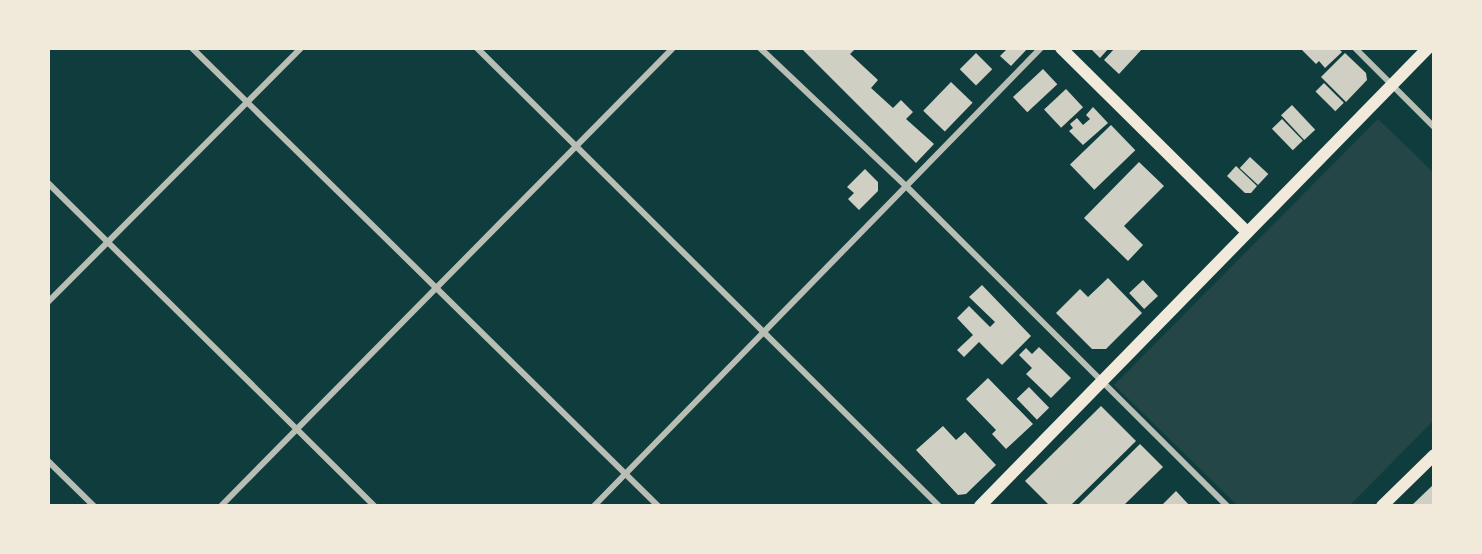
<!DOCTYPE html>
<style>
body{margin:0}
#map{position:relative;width:1482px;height:554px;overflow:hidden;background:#0f3d3e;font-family:"Crimson Pro",serif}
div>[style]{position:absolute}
.green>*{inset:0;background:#244646}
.building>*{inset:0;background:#cfcfc3;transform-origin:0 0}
.minor>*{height:6px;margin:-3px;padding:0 3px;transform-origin:3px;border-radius:3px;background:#b8beb3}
.secondary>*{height:12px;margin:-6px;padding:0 6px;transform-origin:6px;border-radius:6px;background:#f1e9da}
span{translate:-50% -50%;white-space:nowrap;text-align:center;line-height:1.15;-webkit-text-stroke:6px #f1e9da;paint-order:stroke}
.frame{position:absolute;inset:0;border:50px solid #f1e9da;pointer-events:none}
</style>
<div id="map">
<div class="green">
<div style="clip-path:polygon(1378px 119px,1434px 173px,1434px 420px,1349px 506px,1238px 506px,1114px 385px)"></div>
</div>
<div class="building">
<div style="clip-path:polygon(801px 48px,856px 48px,850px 54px,878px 80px,871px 88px,893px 108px,901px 100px,913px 112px,906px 119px,934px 144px,916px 163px)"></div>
<div style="clip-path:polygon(1008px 48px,1028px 48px,1011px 66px,1000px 56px)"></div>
<div style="clip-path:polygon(1090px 48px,1109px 48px,1100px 58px)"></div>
<div style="clip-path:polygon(1115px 48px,1143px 48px,1119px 74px,1104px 60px)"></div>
<div style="clip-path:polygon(1300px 48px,1338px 48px,1342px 52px,1325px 68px,1319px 61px,1316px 64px)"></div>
<div style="left:976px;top:53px;width:23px;height:23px;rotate:45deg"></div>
<div style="clip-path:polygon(1345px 53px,1366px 73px,1367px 80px,1346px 102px,1321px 77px)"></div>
<div style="left:1043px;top:69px;width:21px;height:41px;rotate:47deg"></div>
<div style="left:951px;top:82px;width:30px;height:40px;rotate:44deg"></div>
<div style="left:1324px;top:83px;width:28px;height:12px;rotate:45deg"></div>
<div style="left:1066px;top:89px;width:25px;height:30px;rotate:47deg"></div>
<div style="left:1292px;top:105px;width:34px;height:15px;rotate:47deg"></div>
<div style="clip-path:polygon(1093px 107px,1108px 123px,1083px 145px,1069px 131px,1073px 128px,1070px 124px,1077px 118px,1083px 125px,1090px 119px,1086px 115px)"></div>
<div style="left:1282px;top:119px;width:30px;height:14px;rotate:46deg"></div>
<div style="left:1111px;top:125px;width:35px;height:57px;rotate:46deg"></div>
<div style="left:1250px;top:157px;width:25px;height:15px;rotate:43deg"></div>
<div style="clip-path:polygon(1139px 162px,1164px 186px,1124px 226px,1143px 245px,1128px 261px,1084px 218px)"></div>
<div style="clip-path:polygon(1236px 166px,1257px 186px,1251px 193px,1245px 193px,1227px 176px)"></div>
<div style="clip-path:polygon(865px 169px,878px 182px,878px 191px,859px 210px,848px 199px,854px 193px,847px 187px)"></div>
<div style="clip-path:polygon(1108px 278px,1142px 313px,1106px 349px,1092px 349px,1056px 313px,1080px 289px,1088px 297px)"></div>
<div style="left:1143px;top:280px;width:22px;height:19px;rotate:47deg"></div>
<div style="clip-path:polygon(982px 285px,1031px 336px,1002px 365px,979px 342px,964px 357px,957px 350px,973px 335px,957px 318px,969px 306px,990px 327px,995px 322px,969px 297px)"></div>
<div style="clip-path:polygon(1039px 347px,1071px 378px,1051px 398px,1026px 374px,1032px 368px,1019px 355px,1026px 348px,1032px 354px)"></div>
<div style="clip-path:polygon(988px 378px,1033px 424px,1006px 449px,992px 434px,996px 430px,966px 399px)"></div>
<div style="left:1029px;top:387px;width:29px;height:17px;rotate:46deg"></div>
<div style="clip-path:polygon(1101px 406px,1136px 441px,1070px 506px,1050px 506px,1025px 481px)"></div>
<div style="clip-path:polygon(943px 426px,956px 440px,965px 432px,996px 465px,966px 494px,958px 495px,916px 450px)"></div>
<div style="clip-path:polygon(1140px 444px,1163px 467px,1123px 506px,1077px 506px)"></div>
<div style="clip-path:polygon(1434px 484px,1434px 506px,1411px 506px)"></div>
<div style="clip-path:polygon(1176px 491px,1190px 506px,1161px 506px)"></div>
</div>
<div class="minor">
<div style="left:192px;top:48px;width:653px;rotate:44.5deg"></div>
<div style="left:477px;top:48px;width:651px;rotate:44.75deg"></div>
<div style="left:760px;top:48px;width:199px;rotate:43.4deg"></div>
<div style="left:905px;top:185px;width:455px;rotate:44.9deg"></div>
<div style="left:1355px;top:48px;width:112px;rotate:45deg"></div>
<div style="left:48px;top:183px;width:459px;rotate:44.7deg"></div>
<div style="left:48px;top:302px;width:359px;rotate:-45.1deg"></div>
<div style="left:48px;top:461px;width:64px;rotate:44.4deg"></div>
<div style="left:221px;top:506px;width:643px;rotate:-45.38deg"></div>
<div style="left:594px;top:506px;width:640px;rotate:-45.7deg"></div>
</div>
<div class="secondary">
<div style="left:1061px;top:48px;width:262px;rotate:44.7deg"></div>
<div style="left:980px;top:506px;width:641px;rotate:-45.63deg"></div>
<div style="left:1382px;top:506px;width:73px;rotate:-44.4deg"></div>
</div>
<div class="frame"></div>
</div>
